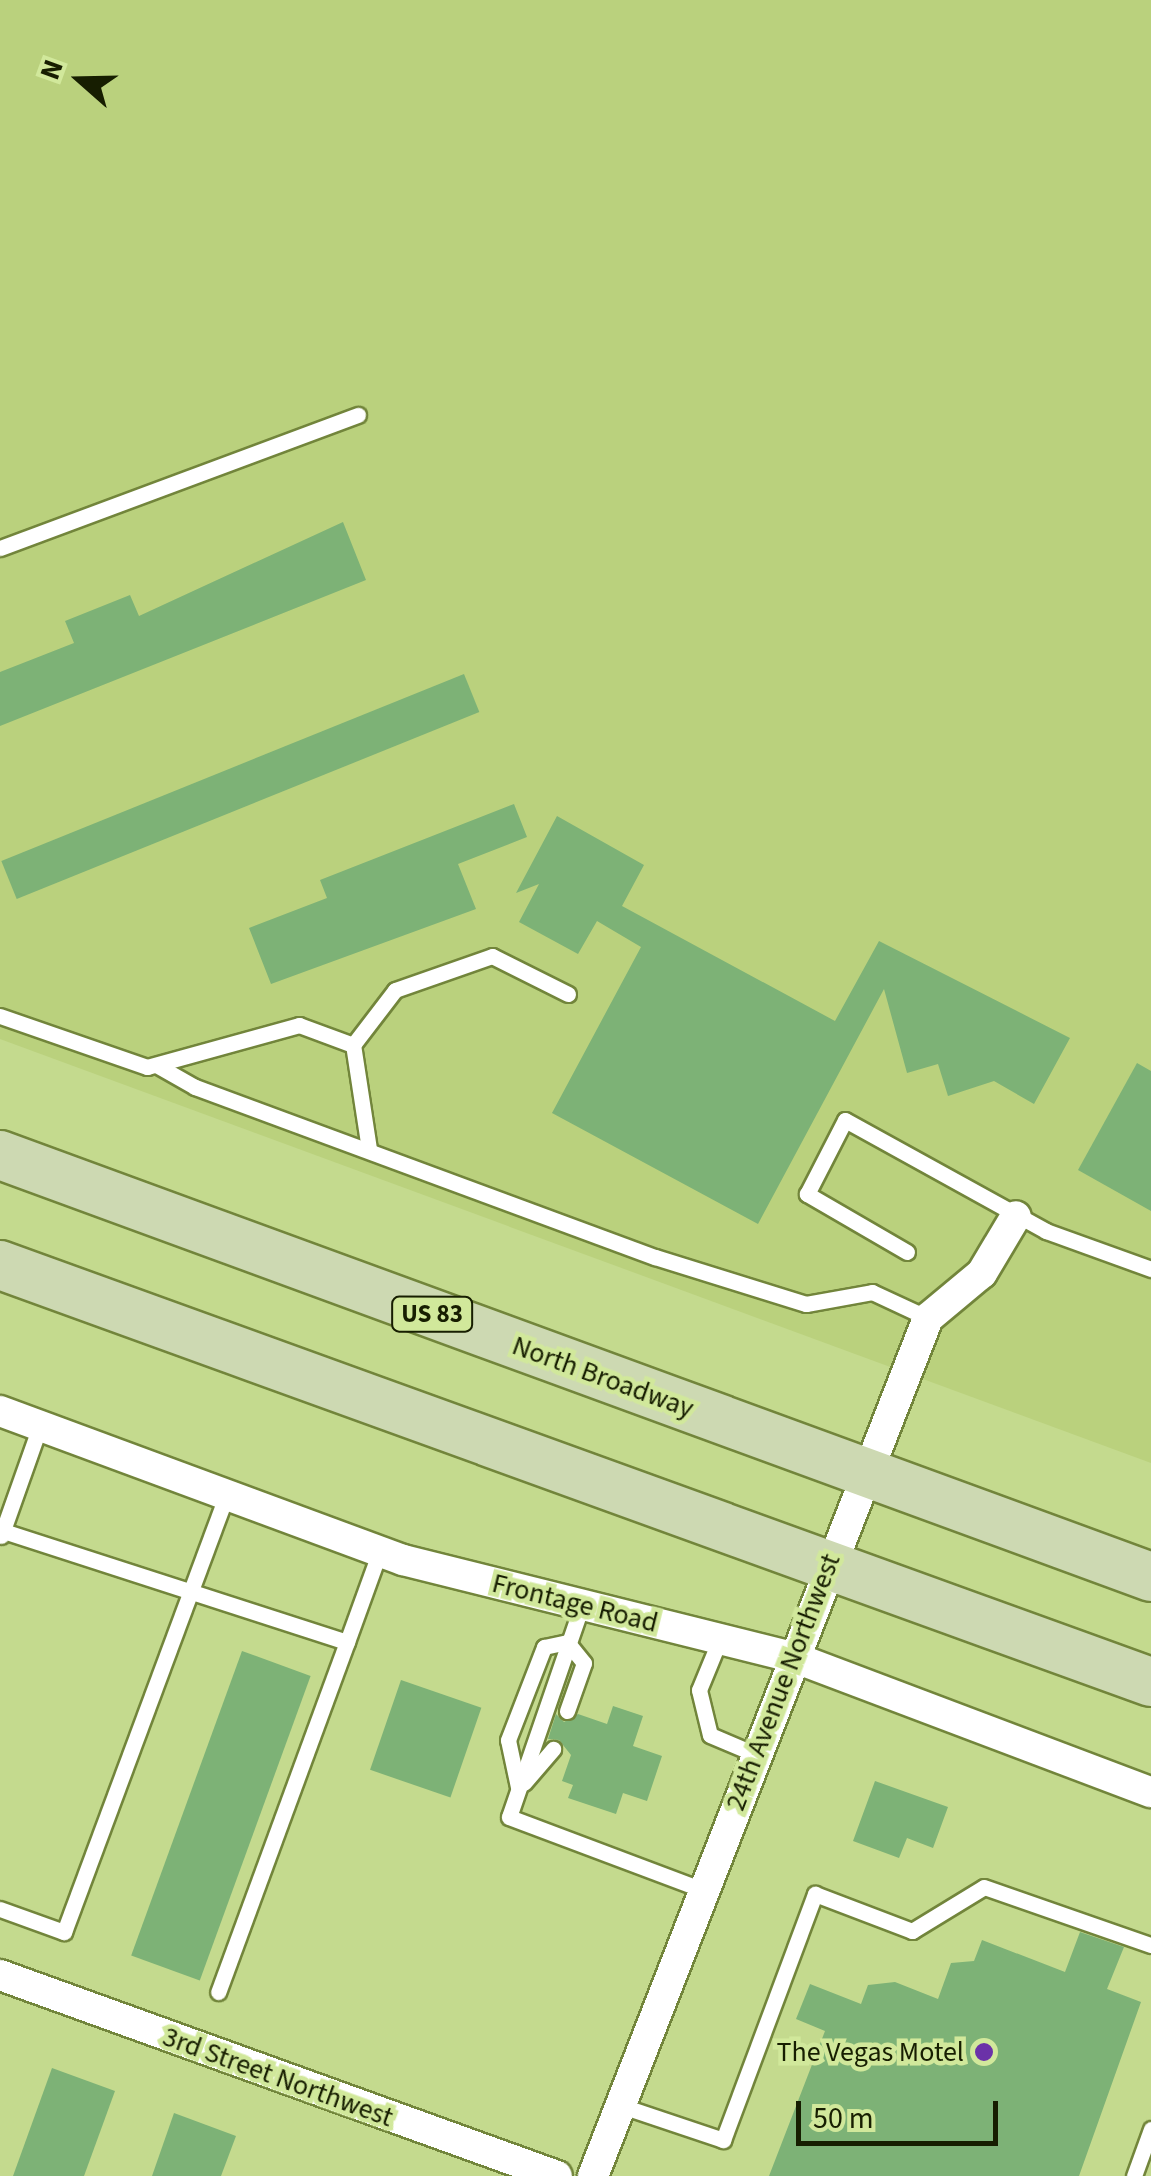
<!DOCTYPE html>
<style>
body{margin:0}
#map{position:relative;width:1151px;height:2176px;overflow:hidden;background:#c4da8e;font-family:"Source Sans 3",sans-serif}
div>[style]{position:absolute}
.built>*{inset:0;background:#bad17d}
.building>*{inset:0;background:#7db276;transform-origin:0 0}
.roads{filter:drop-shadow(2px 0 #72853b) drop-shadow(-2px 0 #72853b) drop-shadow(0 2px #72853b) drop-shadow(0 -2px #72853b)}
.service>*{height:15px;margin:-7.5px;padding:0 7.5px;transform-origin:7.5px;border-radius:7.5px;background:#fff}
.minor>*{height:30px;margin:-15px;padding:0 15px;transform-origin:15px;border-radius:15px;background:#fff}
.primary>*{height:48px;margin:-24px;padding:0 24px;transform-origin:24px;border-radius:24px;background:#cdd9b2}
.dots>*{width:28px;height:28px;translate:-50% -50%;box-sizing:border-box;border:5px solid #d1e89b;border-radius:50%}
span{translate:-50% -50%;white-space:nowrap;text-align:center;line-height:1.15;-webkit-text-stroke:9px #d1e89b;paint-order:stroke}
.shield-label span{padding:2px 8px;background:#d1e89b;border:2px solid;border-radius:8px;-webkit-text-stroke-width:0}
.shield-label{font-size:25px;color:#171e01;font-weight:700}
.street-label{font-size:28px;color:#171e01}
.poi-label{font-size:28px;color:#171e01}
.right{translate:-100% -50%;text-align:right}
.north{position:absolute;left:30px;top:30px;width:100px;height:100px;-webkit-text-stroke:8px #d1e89b;paint-order:stroke;rotate:290deg;font-size:28px;font-weight:700;line-height:40px;text-align:center;color:#171e01}
.north::after{content:'';display:block;margin:auto;width:35px;height:45px;background:#171e01;clip-path:polygon(50% 0,100% 100%,50% 72%,0 100%)}
.scale{position:absolute;left:796px;top:2101px;width:202px;height:45px;box-sizing:border-box;border:5px solid #171e01;border-top:0;padding-left:12px;font-size:30px;line-height:35px;white-space:nowrap;color:#171e01;-webkit-text-stroke:8px #d1e89b;paint-order:stroke}
</style>
<div id="map">
<div class="built">
<div style="clip-path:polygon(0 0,1151px 0,1151px 1463px,0 1039px)"></div>
</div>
<div class="building">
<div style="clip-path:polygon(343px 522px,366px 580px,0 726px,0 672px,74px 643px,65px 621px,130px 595px,139px 616px)"></div>
<div style="left:464px;top:674px;width:41px;height:499px;rotate:68deg"></div>
<div style="clip-path:polygon(514px 804px,527px 837px,458px 864px,476px 909px,271px 984px,249px 928px,327px 898px,320px 880px)"></div>
<div style="clip-path:polygon(557px 816px,644px 865px,622px 906px,835px 1021px,879px 941px,1070px 1038px,1034px 1104px,994px 1081px,948px 1096px,938px 1064px,907px 1073px,884px 989px,758px 1224px,552px 1113px,641px 947px,597px 921px,578px 954px,519px 922px,539px 884px,516px 893px)"></div>
<div style="clip-path:polygon(1137px 1063px,1151px 1071px,1151px 1211px,1078px 1170px)"></div>
<div style="left:242px;top:1651px;width:73px;height:324px;rotate:20deg"></div>
<div style="left:401px;top:1680px;width:85px;height:95px;rotate:19deg"></div>
<div style="clip-path:polygon(613px 1706px,643px 1716px,633px 1746px,662px 1756px,647px 1801px,623px 1793px,616px 1814px,568px 1798px,573px 1785px,562px 1781px,571px 1755px,559px 1740px,548px 1739px,556px 1714px,564px 1722px,578px 1714px,607px 1724px)"></div>
<div style="clip-path:polygon(875px 1781px,948px 1807px,933px 1848px,907px 1838px,899px 1858px,853px 1841px)"></div>
<div style="clip-path:polygon(1080px 1932px,1124px 1947px,1107px 1989px,1141px 2002px,1079px 2176px,769px 2176px,825px 2031px,796px 2019px,810px 1984px,861px 2004px,868px 1985px,895px 1982px,938px 1999px,951px 1963px,974px 1961px,982px 1940px,1065px 1972px)"></div>
<div style="clip-path:polygon(52px 2068px,115px 2091px,84px 2176px,13px 2176px)"></div>
<div style="clip-path:polygon(174px 2113px,236px 2136px,221px 2176px,152px 2176px)"></div>
</div>
<div class="roads">
<div class="service">
<div style="left:0;top:548px;width:382px;rotate:-20.4deg"></div>
<div style="left:0;top:1016px;width:156px;rotate:19.1deg"></div>
<div style="left:147px;top:1067px;width:158px;rotate:-15.4deg"></div>
<div style="left:299px;top:1025px;width:58px;rotate:20.3deg"></div>
<div style="left:158px;top:1066px;width:43px;rotate:29.6deg"></div>
<div style="left:195px;top:1087px;width:490px;rotate:20.3deg"></div>
<div style="left:655px;top:1257px;width:158px;rotate:17.3deg"></div>
<div style="left:806px;top:1304px;width:67px;rotate:-10.3deg"></div>
<div style="left:872px;top:1292px;width:62px;rotate:24.9deg"></div>
<div style="left:369px;top:1149px;width:105px;rotate:-98.7deg"></div>
<div style="left:353px;top:1045px;width:69px;rotate:-52.6deg"></div>
<div style="left:395px;top:990px;width:103px;rotate:-19.3deg"></div>
<div style="left:492px;top:956px;width:85px;rotate:26.6deg"></div>
<div style="left:907px;top:1252px;width:116px;rotate:-149.9deg"></div>
<div style="left:807px;top:1194px;width:83px;rotate:-62.8deg"></div>
<div style="left:845px;top:1120px;width:230px;rotate:28.9deg"></div>
<div style="left:1046px;top:1231px;width:112px;rotate:19.9deg"></div>
<div style="left:3px;top:1531px;width:361px;rotate:17.9deg"></div>
<div style="left:347px;top:1642px;width:373px;rotate:110.2deg"></div>
<div style="left:1px;top:1536px;width:117px;rotate:-70.5deg"></div>
<div style="left:582px;top:1605px;width:224px;rotate:109deg"></div>
<div style="left:509px;top:1817px;width:207px;rotate:20.6deg"></div>
<div style="left:720px;top:1639px;width:55px;rotate:112.4deg"></div>
<div style="left:699px;top:1690px;width:46px;rotate:76.3deg"></div>
<div style="left:710px;top:1735px;width:49px;rotate:22.9deg"></div>
<div style="left:347px;top:1642px;width:97px;rotate:-70.1deg"></div>
<div style="left:567px;top:1642px;width:27px;rotate:51deg"></div>
<div style="left:584px;top:1663px;width:51px;rotate:109.5deg"></div>
<div style="left:524px;top:1783px;width:45px;rotate:-49.5deg"></div>
<div style="left:518px;top:1787px;width:48px;rotate:-102deg"></div>
<div style="left:508px;top:1740px;width:100px;rotate:-68.8deg"></div>
<div style="left:544px;top:1647px;width:24px;rotate:-12deg"></div>
<div style="left:0;top:1909px;width:68px;rotate:19.8deg"></div>
<div style="left:64px;top:1932px;width:468px;rotate:-69.6deg"></div>
<div style="left:619px;top:2105px;width:110px;rotate:18.6deg"></div>
<div style="left:723px;top:2140px;width:263px;rotate:-69.5deg"></div>
<div style="left:815px;top:1894px;width:104px;rotate:20.9deg"></div>
<div style="left:912px;top:1931px;width:84px;rotate:-31.4deg"></div>
<div style="left:984px;top:1887px;width:177px;rotate:19.2deg"></div>
<div style="left:1134px;top:2176px;width:50px;rotate:-70.1deg"></div>
</div>
<div class="minor">
<div style="left:0;top:1411px;width:430px;rotate:20.3deg"></div>
<div style="left:403px;top:1560px;width:402px;rotate:14deg"></div>
<div style="left:793px;top:1657px;width:383px;rotate:20.7deg"></div>
<div style="left:0;top:1975px;width:592px;rotate:19.84deg"></div>
<div style="left:593px;top:2176px;width:921px;rotate:-68.67deg"></div>
<div style="left:928px;top:1318px;width:70px;rotate:-39.8deg"></div>
<div style="left:982px;top:1273px;width:66px;rotate:-59.2deg"></div>
</div>
<div class="primary">
<div style="left:0;top:1155px;width:1226px;rotate:20.13deg"></div>
<div style="left:0;top:1265px;width:1224px;rotate:19.92deg"></div>
</div>
</div>
<div class="dots">
<div style="left:984px;top:2052px;background:#6b32a8"></div>
</div>
<div class="shield-label">
<span style="left:432px;top:1314px">US 83</span>
</div>
<div class="street-label">
<span style="left:603px;top:1377px;rotate:20deg">North Broadway</span>
<span style="left:575px;top:1603px;rotate:14deg">Frontage Road</span>
<span style="left:783px;top:1682px;rotate:-69deg">24th Avenue Northwest</span>
<span style="left:278px;top:2077px;rotate:20deg">3rd Street Northwest</span>
</div>
<div class="poi-label">
<span class="right" style="left:964px;top:2052px">The Vegas Motel</span>
</div>
<div class="north">N</div>
<div class="scale">50 m</div>
</div>
